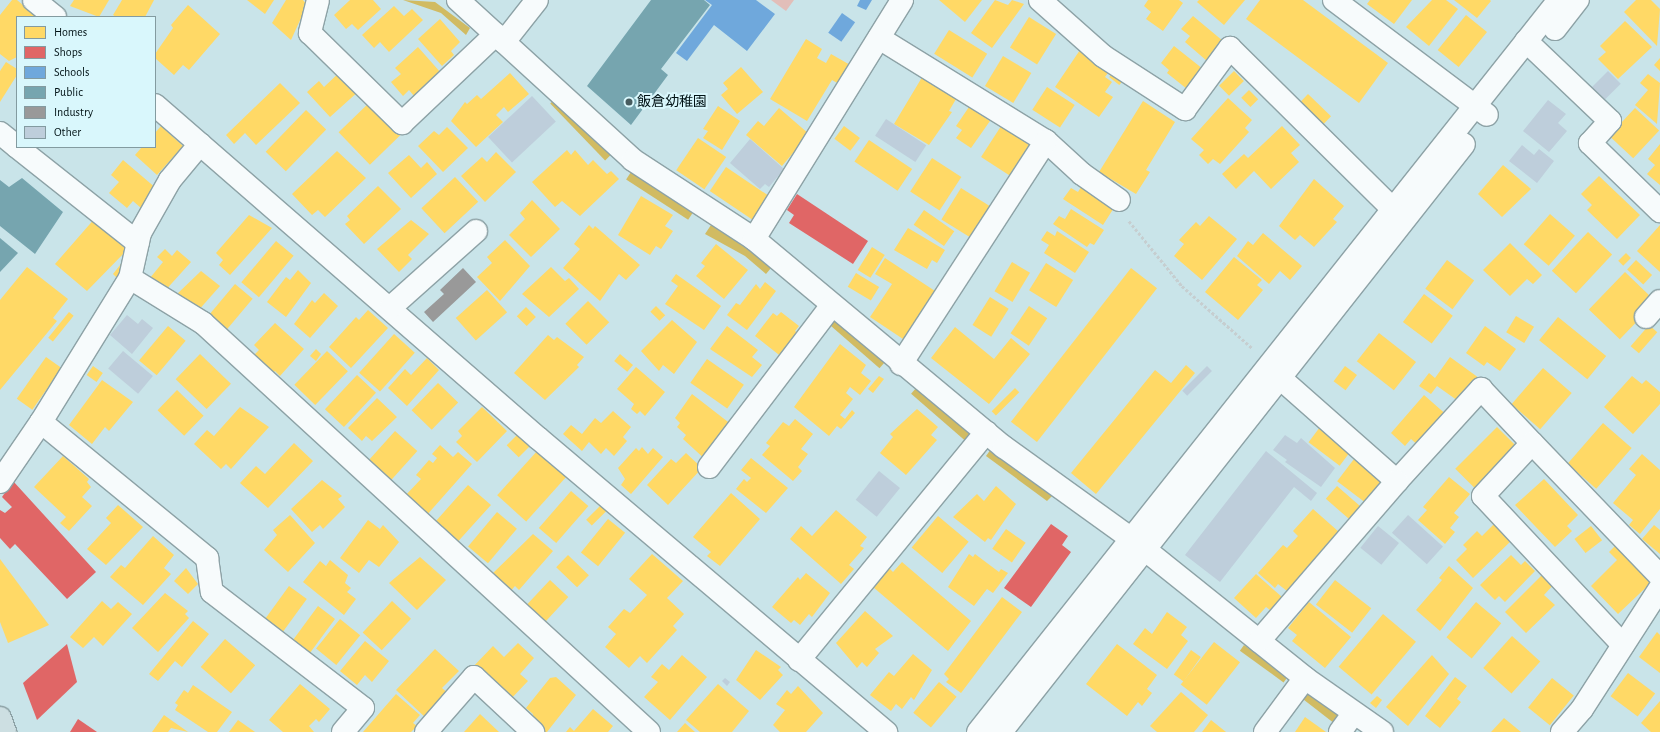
<!DOCTYPE html>
<meta charset="utf-8">
<style>
body{margin:0}
#map{position:relative;width:1660px;height:732px;overflow:hidden;background:#c9e4e9;font-family:"Alegreya Sans","Noto Sans JP",sans-serif}
div>[style]{position:absolute}
.green>*{inset:0;background:#e2beb9}
.water>*{inset:0;background:#d1bb62;transform-origin:0 0}
.homes>*{inset:0;background:#ffd966;transform-origin:0 0}
.shops>*{inset:0;background:#e06666}
.schools>*{inset:0;background:#6fa8dc;transform-origin:0 0}
.public>*{inset:0;background:#76a5af}
.industry>*{inset:0;background:#999}
.building>*{inset:0;background:#becedb;transform-origin:0 0}
.path>*{height:2.5px;margin-top:-1.25px;transform-origin:0;background:repeating-linear-gradient(90deg,#c6ced0 0 3px,transparent 0 5px)}
.roads{filter:drop-shadow(1px 0 #8da2a6) drop-shadow(-1px 0 #8da2a6) drop-shadow(0 1px #8da2a6) drop-shadow(0 -1px #8da2a6)}
.minor>*{height:22px;margin:-11px;padding:0 11px;transform-origin:11px;border-radius:11px;background:#f7fbfc}
.highway>*{height:22px;margin:-11px;padding:0 11px;transform-origin:11px;border-radius:11px;background:#cddfe2}
.dots>*{width:11px;height:11px;translate:-50% -50%;box-sizing:border-box;border:2px solid #d9f7fc;border-radius:50%}
span{translate:-50% -50%;white-space:nowrap;text-align:center;line-height:1.15;-webkit-text-stroke:4px #d9f7fc;paint-order:stroke}
.poi-label{font-size:14px;color:#011215}
.left{translate:0 -50%;text-align:left}
.legend{position:absolute;left:16px;top:16px;width:140px;height:132px;box-sizing:border-box;background:#d9f7fc;border:1px solid #839ba0;margin:0;padding:5px 7px;list-style:none;font-size:12px;color:#011215}
.legend li{display:flex;align-items:center;gap:8px;height:20px}
.legend b{width:20px;border:1px solid #839ba0}
</style>
<div id="map">
<div class="green">
<div style="clip-path:polygon(771px 0,794px 0,786px 11px)"></div>
</div>
<div class="water">
<div style="clip-path:polygon(403px 0,435px 2px,470px 28px,466px 35px,441px 13px)"></div>
<div style="left:556px;top:98px;width:79px;height:8px;rotate:46deg"></div>
<div style="left:631px;top:172px;width:74px;height:9px;rotate:33deg"></div>
<div style="clip-path:polygon(711px 225px,749px 250px,771px 268px,766px 274px,745px 256px,705px 234px)"></div>
<div style="left:837px;top:318px;width:65px;height:10px;rotate:41deg"></div>
<div style="left:917px;top:387px;width:74px;height:9px;rotate:41deg"></div>
<div style="clip-path:polygon(991px 449px,1052px 496px,1047px 501px,986px 456px)"></div>
<div style="left:1244px;top:645px;width:54px;height:7px;rotate:36deg"></div>
<div style="left:1309px;top:691px;width:43px;height:10px;rotate:38deg"></div>
</div>
<div class="homes">
<div style="clip-path:polygon(12px 0,17px 0,37px 17px,17px 17px,17px 57px,9px 61px,0 54px,0 15px)"></div>
<div style="clip-path:polygon(74px 0,109px 0,99px 17px,70px 6px)"></div>
<div style="clip-path:polygon(122px 0,154px 0,145px 17px,116px 17px,113px 15px)"></div>
<div style="clip-path:polygon(247px 0,274px 0,265px 14px)"></div>
<div style="clip-path:polygon(286px 0,303px 0,307px 5px,291px 40px,272px 23px)"></div>
<div style="clip-path:polygon(350px 0,373px 0,381px 9px,358px 30px,352px 24px,346px 29px,334px 15px)"></div>
<div style="clip-path:polygon(939px 0,982px 0,965px 22px)"></div>
<div style="clip-path:polygon(995px 0,1008px 5px,1012px 0,1024px 4px,992px 48px,971px 33px)"></div>
<div style="clip-path:polygon(1148px 0,1179px 0,1183px 3px,1163px 31px,1146px 19px,1151px 12px,1144px 6px)"></div>
<div style="clip-path:polygon(1199px 0,1245px 0,1224px 25px,1197px 2px)"></div>
<div style="clip-path:polygon(1260px 0,1303px 0,1388px 63px,1359px 103px,1246px 19px)"></div>
<div style="clip-path:polygon(1370px 0,1412px 0,1394px 24px,1367px 4px)"></div>
<div style="clip-path:polygon(1432px 0,1446px 0,1458px 9px,1429px 46px,1406px 27px)"></div>
<div style="clip-path:polygon(1454px 0,1490px 0,1491px 1px,1477px 18px)"></div>
<div style="clip-path:polygon(1636px 0,1651px 0,1660px 9px,1657px 46px,1624px 12px)"></div>
<div style="clip-path:polygon(188px 5px,220px 34px,189px 70px,183px 65px,174px 75px,155px 58px,155px 54px,173px 28px,171px 25px)"></div>
<div style="clip-path:polygon(394px 6px,404px 16px,412px 9px,423px 20px,389px 52px,380px 42px,374px 48px,362px 35px)"></div>
<div style="left:1466px;top:15px;width:27px;height:45px;rotate:39deg"></div>
<div style="clip-path:polygon(1193px 16px,1223px 41px,1207px 61px,1185px 42px,1190px 36px,1181px 29px)"></div>
<div style="left:1029px;top:17px;width:32px;height:36px;rotate:32deg"></div>
<div style="clip-path:polygon(440px 19px,460px 42px,451px 51px,454px 55px,442px 66px,418px 39px)"></div>
<div style="clip-path:polygon(1625px 21px,1652px 47px,1618px 79px,1598px 59px,1606px 52px,1600px 46px)"></div>
<div style="left:949px;top:30px;width:45px;height:28px;rotate:32deg"></div>
<div style="clip-path:polygon(806px 39px,822px 49px,817px 58px,826px 63px,831px 54px,852px 66px,841px 85px,832px 80px,807px 121px,770px 99px)"></div>
<div style="clip-path:polygon(1174px 46px,1203px 69px,1187px 89px,1167px 73px,1169px 70px,1161px 63px)"></div>
<div style="clip-path:polygon(418px 47px,441px 73px,414px 96px,409px 90px,403px 96px,391px 82px,401px 74px,395px 68px)"></div>
<div style="clip-path:polygon(1080px 50px,1110px 70px,1105px 77px,1112px 82px,1105px 92px,1113px 97px,1099px 117px,1055px 87px)"></div>
<div style="left:1003px;top:56px;width:33px;height:35px;rotate:31deg"></div>
<div style="clip-path:polygon(1660px 58px,1660px 71px,1654px 65px)"></div>
<div style="clip-path:polygon(6px 62px,17px 69px,17px 75px,0 102px,0 71px)"></div>
<div style="left:1118px;top:66px;width:13px;height:14px;rotate:39deg"></div>
<div style="clip-path:polygon(741px 67px,763px 92px,737px 114px,721px 95px,728px 89px,723px 83px)"></div>
<div style="clip-path:polygon(342px 70px,360px 90px,330px 117px,307px 92px,319px 81px,324px 87px)"></div>
<div style="left:1234px;top:71px;width:14px;height:21px;rotate:45deg"></div>
<div style="clip-path:polygon(510px 73px,529px 94px,508px 112px,504px 107px,496px 115px,503px 122px,476px 147px,451px 121px,465px 102px,467px 104px,477px 95px,481px 99px)"></div>
<div style="clip-path:polygon(924px 74px,959px 94px,949px 111px,952px 112px,929px 145px,894px 124px)"></div>
<div style="clip-path:polygon(1648px 74px,1660px 83px,1657px 124px,1635px 105px,1648px 90px,1640px 83px)"></div>
<div style="clip-path:polygon(280px 83px,300px 103px,256px 145px,245px 133px,234px 144px,226px 135px)"></div>
<div style="left:1047px;top:87px;width:33px;height:27px;rotate:33deg"></div>
<div style="left:1249px;top:90px;width:13px;height:11px;rotate:45deg"></div>
<div style="left:1308px;top:94px;width:32px;height:11px;rotate:44deg"></div>
<div style="clip-path:polygon(1228px 98px,1252px 120px,1245px 128px,1249px 132px,1220px 164px,1213px 159px,1208px 164px,1199px 155px,1204px 150px,1191px 139px)"></div>
<div style="left:371px;top:101px;width:45px;height:45px;rotate:46deg"></div>
<div style="clip-path:polygon(1143px 101px,1175px 122px,1146px 170px,1150px 172px,1136px 194px,1099px 172px)"></div>
<div style="clip-path:polygon(718px 106px,740px 121px,722px 150px,703px 138px,708px 131px,703px 129px)"></div>
<div style="clip-path:polygon(969px 107px,990px 121px,971px 148px,956px 138px,962px 130px,956px 126px)"></div>
<div style="clip-path:polygon(779px 108px,809px 134px,782px 166px,746px 135px,758px 121px,764px 126px)"></div>
<div style="left:1635px;top:108px;width:33px;height:38px;rotate:43deg"></div>
<div style="left:306px;top:110px;width:28px;height:58px;rotate:44deg"></div>
<div style="left:1005px;top:120px;width:35px;height:44px;rotate:33deg"></div>
<div style="clip-path:polygon(161px 126px,183px 146px,157px 175px,135px 155px,142px 147px,155px 147px,155px 133px)"></div>
<div style="left:844px;top:126px;width:20px;height:16px;rotate:37deg"></div>
<div style="clip-path:polygon(1282px 126px,1300px 145px,1291px 153px,1299px 162px,1271px 189px,1254px 171px,1236px 189px,1222px 174px,1244px 154px,1248px 158px)"></div>
<div style="clip-path:polygon(447px 127px,468px 148px,443px 172px,418px 146px,434px 131px,439px 135px)"></div>
<div style="left:698px;top:138px;width:34px;height:39px;rotate:34deg"></div>
<div style="left:869px;top:140px;width:52px;height:26px;rotate:34deg"></div>
<div style="clip-path:polygon(1660px 144px,1660px 185px,1647px 174px,1655px 165px,1648px 159px)"></div>
<div style="clip-path:polygon(567px 150px,571px 155px,575px 150px,588px 165px,593px 160px,607px 174px,611px 171px,619px 179px,580px 216px,562px 201px,555px 207px,532px 182px)"></div>
<div style="clip-path:polygon(337px 151px,366px 178px,325px 217px,318px 210px,312px 215px,292px 194px)"></div>
<div style="clip-path:polygon(496px 152px,516px 172px,485px 202px,461px 176px,482px 157px,487px 162px)"></div>
<div style="clip-path:polygon(409px 155px,421px 168px,427px 162px,437px 174px,411px 198px,388px 173px)"></div>
<div style="left:932px;top:158px;width:35px;height:40px;rotate:33deg"></div>
<div style="clip-path:polygon(123px 160px,157px 189px,141px 208px,133px 201px,127px 208px,109px 193px,119px 182px,111px 175px)"></div>
<div style="clip-path:polygon(1503px 165px,1531px 189px,1502px 217px,1478px 194px)"></div>
<div style="left:726px;top:167px;width:52px;height:29px;rotate:34deg"></div>
<div style="clip-path:polygon(1599px 176px,1640px 215px,1617px 239px,1587px 210px,1592px 205px,1581px 194px)"></div>
<div style="left:455px;top:177px;width:34px;height:46px;rotate:47deg"></div>
<div style="clip-path:polygon(1314px 179px,1344px 206px,1333px 219px,1337px 222px,1314px 247px,1300px 235px,1295px 240px,1279px 226px)"></div>
<div style="clip-path:polygon(1084px 182px,1117px 203px,1103px 225px,1063px 199px,1071px 188px,1078px 192px)"></div>
<div style="clip-path:polygon(378px 186px,401px 209px,364px 244px,345px 224px,350px 220px,347px 216px)"></div>
<div style="left:961px;top:188px;width:38px;height:37px;rotate:32deg"></div>
<div style="clip-path:polygon(641px 196px,673px 215px,665px 226px,673px 231px,661px 249px,656px 246px,650px 255px,618px 235px)"></div>
<div style="clip-path:polygon(532px 200px,560px 229px,531px 257px,509px 235px,525px 219px,520px 213px)"></div>
<div style="clip-path:polygon(1071px 209px,1104px 230px,1094px 245px,1090px 243px,1087px 247px,1053px 224px,1059px 216px,1065px 219px)"></div>
<div style="left:924px;top:210px;width:37px;height:18px;rotate:35deg"></div>
<div style="left:1550px;top:214px;width:33px;height:40px;rotate:41deg"></div>
<div style="clip-path:polygon(249px 215px,272px 228px,230px 275px,219px 265px,223px 260px,216px 253px)"></div>
<div style="clip-path:polygon(1209px 216px,1237px 239px,1202px 280px,1174px 256px,1184px 244px,1179px 240px,1196px 222px,1200px 226px)"></div>
<div style="clip-path:polygon(96px 217px,123px 241px,120px 244px,127px 250px,87px 291px,55px 264px)"></div>
<div style="clip-path:polygon(411px 220px,429px 234px,408px 255px,412px 259px,399px 272px,377px 249px)"></div>
<div style="clip-path:polygon(589px 225px,593px 229px,595px 226px,640px 265px,626px 280px,619px 274px,600px 301px,563px 268px,580px 249px,574px 244px)"></div>
<div style="clip-path:polygon(1660px 225px,1660px 272px,1637px 251px)"></div>
<div style="clip-path:polygon(908px 228px,945px 250px,937px 263px,932px 260px,927px 269px,894px 250px)"></div>
<div style="clip-path:polygon(1047px 231px,1055px 236px,1057px 231px,1089px 252px,1075px 273px,1044px 253px,1049px 245px,1041px 240px)"></div>
<div style="left:1588px;top:232px;width:33px;height:53px;rotate:43deg"></div>
<div style="clip-path:polygon(1263px 233px,1302px 266px,1290px 280px,1280px 271px,1269px 284px,1237px 256px,1248px 241px,1253px 245px)"></div>
<div style="clip-path:polygon(505px 240px,530px 266px,500px 301px,477px 277px,492px 263px,487px 257px)"></div>
<div style="left:276px;top:241px;width:23px;height:54px;rotate:40deg"></div>
<div style="clip-path:polygon(1510px 243px,1542px 275px,1533px 284px,1527px 279px,1510px 296px,1483px 270px)"></div>
<div style="clip-path:polygon(716px 244px,748px 270px,724px 299px,696px 276px,705px 266px,701px 263px)"></div>
<div style="left:872px;top:247px;width:15px;height:27px;rotate:32deg"></div>
<div style="clip-path:polygon(165px 249px,172px 256px,177px 250px,191px 262px,163px 293px,150px 278px,163px 262px,157px 257px)"></div>
<div style="left:1626px;top:253px;width:7px;height:11px;rotate:45deg"></div>
<div style="clip-path:polygon(1234px 257px,1262px 280px,1257px 285px,1263px 290px,1238px 320px,1205px 292px)"></div>
<div style="clip-path:polygon(885px 258px,935px 291px,903px 339px,870px 317px,892px 284px,875px 274px)"></div>
<div style="clip-path:polygon(124px 260px,119px 280px,113px 274px)"></div>
<div style="left:1447px;top:260px;width:34px;height:36px;rotate:37deg"></div>
<div style="left:1636px;top:260px;width:22px;height:13px;rotate:43deg"></div>
<div style="left:1012px;top:262px;width:21px;height:34px;rotate:31deg"></div>
<div style="left:1046px;top:263px;width:32px;height:32px;rotate:32deg"></div>
<div style="clip-path:polygon(27px 267px,68px 299px,53px 318px,57px 321px,0 390px,0 300px)"></div>
<div style="clip-path:polygon(551px 267px,565px 281px,569px 278px,579px 289px,549px 317px,522px 294px)"></div>
<div style="left:1131px;top:268px;width:33px;height:195px;rotate:38deg"></div>
<div style="clip-path:polygon(298px 270px,311px 283px,286px 317px,267px 302px,286px 277px,290px 280px)"></div>
<div style="clip-path:polygon(201px 271px,220px 286px,197px 312px,176px 295px)"></div>
<div style="left:1625px;top:272px;width:43px;height:52px;rotate:44deg"></div>
<div style="left:856px;top:273px;width:27px;height:16px;rotate:31deg"></div>
<div style="clip-path:polygon(676px 274px,721px 306px,704px 330px,665px 304px,678px 286px,671px 281px)"></div>
<div style="clip-path:polygon(765px 282px,776px 291px,747px 330px,727px 315px,736px 303px,740px 305px,756px 284px,760px 289px)"></div>
<div style="left:235px;top:284px;width:23px;height:47px;rotate:40deg"></div>
<div style="left:487px;top:290px;width:30px;height:42px;rotate:48deg"></div>
<div style="clip-path:polygon(324px 293px,338px 306px,310px 338px,294px 324px,312px 300px,315px 303px)"></div>
<div style="left:1424px;top:294px;width:36px;height:35px;rotate:37deg"></div>
<div style="left:990px;top:297px;width:22px;height:33px;rotate:32deg"></div>
<div style="left:588px;top:301px;width:30px;height:32px;rotate:45deg"></div>
<div style="left:656px;top:306px;width:13px;height:8px;rotate:45deg"></div>
<div style="left:1029px;top:306px;width:22px;height:33px;rotate:34deg"></div>
<div style="left:526px;top:307px;width:14px;height:13px;rotate:45deg"></div>
<div style="clip-path:polygon(368px 310px,388px 328px,351px 368px,329px 347px,356px 317px,359px 320px)"></div>
<div style="left:69px;top:312px;width:6px;height:33px;rotate:39deg"></div>
<div style="clip-path:polygon(781px 312px,799px 326px,795px 331px,800px 335px,783px 358px,755px 336px,773px 313px,777px 316px)"></div>
<div style="left:1516px;top:316px;width:21px;height:19px;rotate:31deg"></div>
<div style="left:1558px;top:317px;width:62px;height:30px;rotate:39deg"></div>
<div style="clip-path:polygon(672px 320px,697px 342px,674px 374px,663px 365px,659px 371px,641px 351px)"></div>
<div style="clip-path:polygon(275px 323px,304px 349px,280px 376px,275px 371px,268px 379px,253px 356px,259px 350px,254px 345px)"></div>
<div style="left:1649px;top:325px;width:11px;height:28px;rotate:41deg"></div>
<div style="left:168px;top:326px;width:23px;height:45px;rotate:40deg"></div>
<div style="clip-path:polygon(727px 326px,758px 350px,752px 357px,762px 365px,752px 377px,710px 349px)"></div>
<div style="clip-path:polygon(1485px 326px,1516px 349px,1500px 371px,1487px 362px,1484px 366px,1466px 353px)"></div>
<div style="clip-path:polygon(955px 327px,994px 359px,1011px 338px,1030px 354px,989px 404px,931px 358px)"></div>
<div style="left:1379px;top:333px;width:47px;height:36px;rotate:38deg"></div>
<div style="left:394px;top:334px;width:28px;height:52px;rotate:42deg"></div>
<div style="clip-path:polygon(548px 335px,554px 340px,557px 337px,584px 357px,577px 365px,579px 367px,545px 400px,514px 373px)"></div>
<div style="clip-path:polygon(840px 344px,866px 365px,861px 373px,871px 381px,860px 395px,850px 387px,846px 393px,853px 399px,840px 415px,845px 419px,852px 410px,855px 413px,841px 429px,837px 426px,829px 436px,794px 407px)"></div>
<div style="clip-path:polygon(316px 349px,321px 354px,316px 361px,310px 356px)"></div>
<div style="left:327px;top:351px;width:29px;height:47px;rotate:44deg"></div>
<div style="left:200px;top:354px;width:43px;height:35px;rotate:44deg"></div>
<div style="left:620px;top:354px;width:17px;height:9px;rotate:40deg"></div>
<div style="left:46px;top:357px;width:19px;height:51px;rotate:35deg"></div>
<div style="clip-path:polygon(1450px 357px,1479px 378px,1461px 403px,1437px 386px,1431px 394px,1419px 386px,1429px 373px,1435px 378px)"></div>
<div style="clip-path:polygon(427px 358px,439px 370px,407px 406px,388px 388px,405px 369px,411px 375px)"></div>
<div style="left:707px;top:359px;width:45px;height:29px;rotate:35deg"></div>
<div style="clip-path:polygon(1186px 365px,1195px 373px,1096px 494px,1071px 473px,1155px 370px,1171px 383px)"></div>
<div style="left:93px;top:366px;width:12px;height:11px;rotate:35deg"></div>
<div style="left:1345px;top:366px;width:15px;height:19px;rotate:37deg"></div>
<div style="clip-path:polygon(636px 367px,665px 392px,645px 416px,640px 411px,637px 414px,631px 409px,634px 404px,617px 389px)"></div>
<div style="left:1543px;top:368px;width:38px;height:48px;rotate:41deg"></div>
<div style="left:357px;top:375px;width:26px;height:47px;rotate:43deg"></div>
<div style="clip-path:polygon(879px 376px,884px 379px,873px 393px,868px 389px)"></div>
<div style="clip-path:polygon(1632px 376px,1642px 384px,1646px 380px,1660px 392px,1660px 404px,1633px 434px,1604px 407px)"></div>
<div style="clip-path:polygon(102px 380px,133px 402px,109px 431px,105px 427px,92px 444px,69px 425px)"></div>
<div style="left:438px;top:383px;width:28px;height:38px;rotate:44deg"></div>
<div style="left:1015px;top:388px;width:6px;height:33px;rotate:45deg"></div>
<div style="left:177px;top:390px;width:37px;height:28px;rotate:44deg"></div>
<div style="clip-path:polygon(692px 394px,732px 425px,707px 461px,683px 439px,686px 435px,677px 427px,680px 423px,675px 418px)"></div>
<div style="clip-path:polygon(1424px 395px,1449px 417px,1421px 448px,1411px 439px,1405px 446px,1391px 433px)"></div>
<div style="clip-path:polygon(377px 398px,397px 417px,372px 441px,366px 436px,362px 441px,348px 428px)"></div>
<div style="clip-path:polygon(240px 407px,269px 427px,231px 469px,226px 464px,221px 469px,194px 444px,207px 430px,214px 436px)"></div>
<div style="clip-path:polygon(482px 407px,507px 431px,477px 462px,456px 442px,462px 436px,458px 431px)"></div>
<div style="clip-path:polygon(917px 409px,938px 427px,931px 435px,937px 440px,906px 475px,880px 453px,893px 437px,890px 434px)"></div>
<div style="clip-path:polygon(613px 411px,631px 427px,623px 437px,627px 441px,614px 456px,606px 448px,601px 454px,589px 442px,582px 451px,563px 434px,571px 425px,582px 434px,595px 418px,601px 423px)"></div>
<div style="clip-path:polygon(795px 419px,813px 434px,801px 449px,808px 454px,798px 467px,802px 471px,793px 481px,762px 455px,770px 446px,766px 443px,783px 422px,789px 426px)"></div>
<div style="left:1323px;top:423px;width:39px;height:24px;rotate:37deg"></div>
<div style="left:1603px;top:423px;width:38px;height:54px;rotate:41deg"></div>
<div style="left:1497px;top:427px;width:27px;height:59px;rotate:45deg"></div>
<div style="left:395px;top:431px;width:30px;height:50px;rotate:42deg"></div>
<div style="left:518px;top:434px;width:17px;height:16px;rotate:45deg"></div>
<div style="clip-path:polygon(294px 443px,313px 461px,268px 508px,240px 483px,256px 466px,265px 474px)"></div>
<div style="clip-path:polygon(440px 445px,453px 457px,458px 452px,472px 464px,426px 516px,404px 497px,421px 479px,416px 475px,429px 460px,433px 463px,437px 458px,432px 454px)"></div>
<div style="clip-path:polygon(642px 447px,648px 454px,653px 448px,663px 457px,631px 494px,621px 485px,625px 479px,618px 468px,636px 448px,639px 451px)"></div>
<div style="left:538px;top:450px;width:39px;height:61px;rotate:42deg"></div>
<div style="clip-path:polygon(686px 453px,702px 468px,668px 505px,647px 485px,671px 459px,676px 463px)"></div>
<div style="clip-path:polygon(1642px 454px,1660px 470px,1660px 509px,1640px 534px,1629px 525px,1633px 520px,1613px 503px,1636px 475px,1629px 469px)"></div>
<div style="clip-path:polygon(63px 456px,89px 479px,87px 482px,91px 487px,82px 497px,92px 506px,69px 531px,60px 523px,66px 517px,34px 487px)"></div>
<div style="clip-path:polygon(751px 458px,788px 488px,766px 513px,736px 489px,744px 479px,747px 482px,751px 478px,741px 470px)"></div>
<div style="left:1354px;top:459px;width:36px;height:28px;rotate:37deg"></div>
<div style="clip-path:polygon(1449px 477px,1470px 494px,1454px 513px,1459px 517px,1450px 528px,1455px 532px,1445px 544px,1418px 520px,1427px 510px,1423px 507px)"></div>
<div style="clip-path:polygon(1544px 479px,1578px 515px,1567px 526px,1572px 531px,1555px 547px,1515px 505px)"></div>
<div style="clip-path:polygon(322px 480px,342px 496px,338px 499px,345px 507px,323px 529px,320px 525px,312px 532px,291px 509px)"></div>
<div style="clip-path:polygon(468px 485px,491px 505px,453px 547px,435px 531px,440px 525px,436px 521px)"></div>
<div style="clip-path:polygon(996px 486px,1016px 504px,991px 540px,988px 538px,985px 542px,953px 517px,977px 494px,984px 501px)"></div>
<div style="left:1337px;top:486px;width:32px;height:17px;rotate:41deg"></div>
<div style="left:571px;top:491px;width:23px;height:49px;rotate:41deg"></div>
<div style="clip-path:polygon(731px 493px,760px 519px,720px 566px,707px 556px,711px 552px,693px 537px)"></div>
<div style="clip-path:polygon(118px 505px,143px 527px,106px 565px,87px 549px,111px 523px,106px 518px)"></div>
<div style="left:601px;top:505px;width:8px;height:21px;rotate:45deg"></div>
<div style="clip-path:polygon(1313px 509px,1339px 532px,1287px 591px,1278px 584px,1275px 588px,1258px 573px,1283px 545px,1287px 548px,1298px 536px,1293px 531px)"></div>
<div style="clip-path:polygon(836px 510px,867px 537px,860px 546px,864px 548px,849px 565px,854px 569px,841px 584px,790px 539px,801px 526px,812px 536px)"></div>
<div style="left:497px;top:512px;width:26px;height:45px;rotate:40deg"></div>
<div style="clip-path:polygon(290px 515px,315px 543px,288px 572px,264px 550px,277px 535px,273px 530px)"></div>
<div style="left:938px;top:516px;width:40px;height:41px;rotate:40deg"></div>
<div style="left:608px;top:519px;width:22px;height:43px;rotate:39deg"></div>
<div style="clip-path:polygon(368px 520px,380px 529px,383px 525px,399px 542px,379px 567px,369px 560px,359px 573px,340px 558px)"></div>
<div style="clip-path:polygon(1496px 522px,1513px 539px,1473px 578px,1456px 560px,1467px 549px,1463px 545px,1477px 531px,1482px 536px)"></div>
<div style="clip-path:polygon(1654px 525px,1660px 530px,1660px 554px,1642px 539px)"></div>
<div style="left:1591px;top:526px;width:18px;height:21px;rotate:52deg"></div>
<div style="left:1006px;top:529px;width:24px;height:24px;rotate:35deg"></div>
<div style="clip-path:polygon(533px 534px,553px 551px,519px 590px,515px 586px,507px 595px,491px 575px)"></div>
<div style="clip-path:polygon(153px 536px,174px 555px,164px 568px,171px 574px,143px 605px,110px 577px,121px 565px,125px 568px)"></div>
<div style="clip-path:polygon(1621px 540px,1657px 577px,1618px 614px,1591px 586px,1617px 560px,1609px 552px)"></div>
<div style="clip-path:polygon(652px 554px,683px 581px,667px 598px,684px 614px,673px 626px,677px 630px,647px 663px,640px 656px,629px 668px,605px 647px,616px 634px,608px 627px,624px 609px,630px 613px,647px 595px,629px 579px)"></div>
<div style="clip-path:polygon(969px 554px,973px 557px,975px 554px,999px 572px,1001px 569px,1008px 573px,993px 593px,987px 589px,974px 606px,948px 587px)"></div>
<div style="left:568px;top:555px;width:29px;height:17px;rotate:44deg"></div>
<div style="clip-path:polygon(1511px 555px,1521px 565px,1525px 561px,1535px 571px,1505px 602px,1499px 596px,1495px 600px,1480px 585px)"></div>
<div style="clip-path:polygon(420px 557px,446px 580px,417px 610px,389px 583px)"></div>
<div style="clip-path:polygon(0 559px,49px 625px,8px 643px,0 622px)"></div>
<div style="clip-path:polygon(330px 560px,348px 575px,345px 583px,351px 588px,347px 592px,356px 599px,344px 615px,303px 582px,320px 561px,326px 566px)"></div>
<div style="clip-path:polygon(902px 562px,971px 621px,948px 651px,873px 587px,889px 568px,893px 572px)"></div>
<div style="clip-path:polygon(1449px 566px,1473px 588px,1440px 631px,1416px 610px,1442px 580px,1439px 578px)"></div>
<div style="clip-path:polygon(186px 568px,198px 584px,188px 594px,174px 581px)"></div>
<div style="clip-path:polygon(806px 573px,830px 593px,812px 617px,809px 614px,800px 625px,794px 620px,791px 623px,772px 607px,798px 577px,800px 580px)"></div>
<div style="clip-path:polygon(1544px 573px,1554px 584px,1544px 595px,1555px 605px,1526px 633px,1505px 612px)"></div>
<div style="clip-path:polygon(1256px 574px,1282px 597px,1270px 610px,1266px 607px,1256px 618px,1234px 598px)"></div>
<div style="left:550px;top:580px;width:25px;height:35px;rotate:43deg"></div>
<div style="left:1335px;top:580px;width:46px;height:31px;rotate:38deg"></div>
<div style="left:289px;top:586px;width:22px;height:49px;rotate:36deg"></div>
<div style="clip-path:polygon(165px 593px,188px 611px,185px 614px,189px 618px,158px 652px,132px 628px)"></div>
<div style="clip-path:polygon(1002px 597px,1022px 612px,961px 693px,946px 682px,949px 679px,944px 674px)"></div>
<div style="clip-path:polygon(102px 601px,111px 609px,118px 602px,132px 614px,103px 646px,94px 637px,83px 648px,70px 637px)"></div>
<div style="left:392px;top:601px;width:26px;height:43px;rotate:43deg"></div>
<div style="clip-path:polygon(1309px 602px,1351px 637px,1325px 668px,1292px 641px,1297px 635px,1288px 628px)"></div>
<div style="left:1476px;top:602px;width:33px;height:46px;rotate:40deg"></div>
<div style="clip-path:polygon(318px 606px,335px 619px,304px 661px,292px 648px,296px 643px,293px 640px)"></div>
<div style="clip-path:polygon(865px 611px,893px 636px,875px 649px,879px 653px,867px 667px,862px 662px,857px 668px,836px 643px)"></div>
<div style="clip-path:polygon(1167px 612px,1187px 627px,1181px 635px,1188px 641px,1167px 669px,1133px 644px,1145px 628px,1152px 634px)"></div>
<div style="left:1383px;top:614px;width:43px;height:69px;rotate:40deg"></div>
<div style="left:340px;top:619px;width:26px;height:38px;rotate:39deg"></div>
<div style="clip-path:polygon(193px 621px,209px 634px,182px 667px,175px 661px,158px 681px,149px 674px)"></div>
<div style="clip-path:polygon(1657px 632px,1660px 635px,1660px 673px,1639px 657px)"></div>
<div style="left:1512px;top:636px;width:38px;height:43px;rotate:42deg"></div>
<div style="left:225px;top:639px;width:40px;height:37px;rotate:41deg"></div>
<div style="clip-path:polygon(365px 641px,389px 661px,372px 682px,365px 675px,357px 685px,340px 671px)"></div>
<div style="left:1214px;top:642px;width:33px;height:54px;rotate:38deg"></div>
<div style="clip-path:polygon(518px 643px,534px 658px,520px 674px,528px 681px,506px 704px,470px 670px,493px 646px,504px 657px)"></div>
<div style="clip-path:polygon(1117px 644px,1157px 675px,1147px 689px,1152px 693px,1142px 706px,1138px 702px,1127px 716px,1086px 684px)"></div>
<div style="clip-path:polygon(435px 649px,459px 671px,442px 688px,450px 695px,427px 719px,396px 690px)"></div>
<div style="clip-path:polygon(756px 650px,781px 667px,778px 670px,783px 675px,760px 700px,736px 680px)"></div>
<div style="left:1191px;top:650px;width:12px;height:30px;rotate:35deg"></div>
<div style="clip-path:polygon(913px 654px,932px 670px,914px 700px,911px 697px,902px 709px,896px 704px,891px 711px,870px 695px,889px 672px,894px 676px)"></div>
<div style="clip-path:polygon(682px 655px,707px 677px,670px 720px,644px 697px,658px 682px,651px 677px,662px 664px,669px 670px)"></div>
<div style="clip-path:polygon(1432px 655px,1449px 674px,1408px 726px,1386px 707px)"></div>
<div style="left:1628px;top:673px;width:34px;height:29px;rotate:37deg"></div>
<div style="clip-path:polygon(556px 677px,576px 695px,547px 732px,534px 732px,533px 714px,526px 708px,550px 678px)"></div>
<div style="clip-path:polygon(1455px 677px,1467px 686px,1457px 699px,1461px 702px,1440px 728px,1425px 716px)"></div>
<div style="left:1552px;top:678px;width:28px;height:38px;rotate:39deg"></div>
<div style="left:939px;top:682px;width:23px;height:40px;rotate:40deg"></div>
<div style="clip-path:polygon(300px 684px,330px 709px,319px 722px,316px 719px,309px 726px,314px 732px,283px 732px,269px 720px)"></div>
<div style="clip-path:polygon(718px 684px,749px 711px,732px 732px,700px 732px,686px 720px)"></div>
<div style="clip-path:polygon(193px 685px,232px 712px,217px 732px,208px 732px,175px 710px,178px 705px,175px 703px,184px 690px,188px 693px)"></div>
<div style="clip-path:polygon(798px 686px,823px 713px,806px 732px,780px 732px,773px 725px,785px 710px,776px 704px,787px 690px,791px 694px)"></div>
<div style="clip-path:polygon(1181px 692px,1208px 715px,1194px 732px,1157px 732px,1150px 726px)"></div>
<div style="clip-path:polygon(396px 694px,420px 715px,413px 723px,417px 726px,411px 732px,363px 732px)"></div>
<div style="clip-path:polygon(1377px 696px,1382px 700px,1376px 708px,1370px 703px)"></div>
<div style="clip-path:polygon(1660px 701px,1660px 732px,1651px 732px,1641px 723px)"></div>
<div style="clip-path:polygon(593px 709px,613px 726px,608px 732px,566px 732px,570px 727px,574px 731px)"></div>
<div style="clip-path:polygon(480px 714px,499px 732px,464px 732px)"></div>
<div style="clip-path:polygon(164px 715px,181px 727px,188px 732px,171px 728px,168px 732px,152px 732px)"></div>
<div style="clip-path:polygon(1305px 717px,1326px 732px,1295px 732px)"></div>
<div style="clip-path:polygon(1504px 718px,1521px 732px,1491px 732px)"></div>
<div style="clip-path:polygon(238px 720px,255px 732px,229px 732px)"></div>
<div style="clip-path:polygon(1211px 720px,1226px 732px,1202px 732px)"></div>
<div style="clip-path:polygon(685px 723px,695px 732px,677px 732px)"></div>
</div>
<div class="shops">
<div style="clip-path:polygon(797px 194px,868px 241px,853px 264px,789px 223px,794px 215px,787px 210px)"></div>
<div style="clip-path:polygon(13px 481px,96px 572px,67px 599px,15px 544px,10px 549px,0 538px,0 510px,5px 513px,12px 507px,2px 497px)"></div>
<div style="clip-path:polygon(1051px 524px,1068px 536px,1062px 545px,1071px 552px,1031px 607px,1004px 588px)"></div>
<div style="clip-path:polygon(67px 644px,77px 682px,37px 720px,23px 683px)"></div>
<div style="clip-path:polygon(78px 719px,97px 732px,70px 732px)"></div>
</div>
<div class="schools">
<div style="clip-path:polygon(705px 0,756px 0,775px 14px,747px 51px,714px 25px,687px 61px,676px 53px,712px 5px)"></div>
<div style="clip-path:polygon(860px 0,872px 0,866px 10px,857px 6px)"></div>
<div style="left:842px;top:13px;width:16px;height:24px;rotate:35deg"></div>
</div>
<div class="public">
<div style="clip-path:polygon(651px 0,704px 0,710px 5px,661px 69px,668px 75px,631px 125px,587px 86px)"></div>
<div style="clip-path:polygon(22px 178px,63px 212px,35px 254px,0 226px,0 180px,9px 187px)"></div>
<div style="clip-path:polygon(0 238px,18px 253px,0 272px)"></div>
</div>
<div class="industry">
<div style="clip-path:polygon(463px 268px,476px 282px,433px 322px,424px 312px,444px 294px,440px 290px)"></div>
</div>
<div class="building">
<div style="left:1608px;top:71px;width:18px;height:23px;rotate:45deg"></div>
<div style="left:532px;top:96px;width:35px;height:60px;rotate:47deg"></div>
<div style="clip-path:polygon(1548px 100px,1566px 114px,1558px 123px,1567px 131px,1549px 152px,1523px 131px)"></div>
<div style="left:886px;top:119px;width:48px;height:20px;rotate:33deg"></div>
<div style="clip-path:polygon(750px 139px,784px 169px,769px 187px,765px 184px,760px 189px,730px 163px)"></div>
<div style="clip-path:polygon(1522px 145px,1534px 155px,1539px 149px,1554px 161px,1537px 183px,1509px 161px)"></div>
<div style="clip-path:polygon(127px 315px,138px 324px,142px 319px,153px 328px,132px 354px,110px 335px)"></div>
<div style="left:123px;top:351px;width:39px;height:23px;rotate:40deg"></div>
<div style="left:1207px;top:366px;width:7px;height:35px;rotate:45deg"></div>
<div style="clip-path:polygon(1285px 435px,1297px 443px,1301px 438px,1335px 468px,1321px 487px,1285px 462px,1287px 460px,1273px 450px)"></div>
<div style="clip-path:polygon(1266px 451px,1317px 493px,1311px 501px,1294px 487px,1220px 582px,1185px 555px)"></div>
<div style="left:879px;top:471px;width:27px;height:37px;rotate:39deg"></div>
<div style="left:1408px;top:515px;width:47px;height:24px;rotate:42deg"></div>
<div style="left:1378px;top:526px;width:27px;height:28px;rotate:39deg"></div>
<div style="clip-path:polygon(725px 678px,730px 682px,727px 686px,722px 681px)"></div>
</div>
<div class="path">
<div style="left:1129px;top:221px;width:84px;rotate:50.8deg"></div>
<div style="left:1182px;top:286px;width:94px;rotate:41.5deg"></div>
</div>
<div class="roads">
<div class="minor">
<div style="left:34px;top:0;width:27px;rotate:39deg"></div>
<div style="left:318px;top:0;width:34px;rotate:104deg"></div>
<div style="left:310px;top:33px;width:129px;rotate:44.4deg"></div>
<div style="left:402px;top:123px;width:129px;rotate:-43.4deg"></div>
<div style="left:458px;top:0;width:237px;rotate:42.4deg"></div>
<div style="left:633px;top:160px;width:145px;rotate:33.1deg"></div>
<div style="left:754px;top:239px;width:325px;rotate:39.8deg"></div>
<div style="left:1004px;top:447px;width:159px;rotate:35.8deg"></div>
<div style="left:1133px;top:540px;width:221px;rotate:38.7deg"></div>
<div style="left:1305px;top:678px;width:94px;rotate:35deg"></div>
<div style="left:1040px;top:0;width:84px;rotate:41.6deg"></div>
<div style="left:1103px;top:56px;width:98px;rotate:32.9deg"></div>
<div style="left:1185px;top:109px;width:76px;rotate:-53.6deg"></div>
<div style="left:1230px;top:48px;width:243px;rotate:44.7deg"></div>
<div style="left:1334px;top:0;width:191px;rotate:36.9deg"></div>
<div style="left:1555px;top:29px;width:37px;rotate:-52deg"></div>
<div style="left:879px;top:38px;width:196px;rotate:31.7deg"></div>
<div style="left:1046px;top:141px;width:49px;rotate:42.5deg"></div>
<div style="left:1082px;top:174px;width:45px;rotate:35.1deg"></div>
<div style="left:1526px;top:41px;width:116px;rotate:43.6deg"></div>
<div style="left:1610px;top:121px;width:30px;rotate:132deg"></div>
<div style="left:1590px;top:143px;width:98px;rotate:44.2deg"></div>
<div style="left:504px;top:42px;width:53px;rotate:-51.8deg"></div>
<div style="left:155px;top:105px;width:508px;rotate:41.01deg"></div>
<div style="left:538px;top:438px;width:456px;rotate:40.2deg"></div>
<div style="left:0;top:133px;width:22px;rotate:39deg"></div>
<div style="left:200px;top:144px;width:47px;rotate:129.8deg"></div>
<div style="left:170px;top:180px;width:61px;rotate:119.5deg"></div>
<div style="left:140px;top:233px;width:46px;rotate:102.5deg"></div>
<div style="left:130px;top:278px;width:86px;rotate:31.7deg"></div>
<div style="left:203px;top:323px;width:605px;rotate:42.52deg"></div>
<div style="left:17px;top:147px;width:154px;rotate:38.4deg"></div>
<div style="left:754px;top:239px;width:281px;rotate:-58.2deg"></div>
<div style="left:391px;top:307px;width:114px;rotate:-41.8deg"></div>
<div style="left:1646px;top:317px;width:21px;rotate:-49deg"></div>
<div style="left:901px;top:364px;width:266px;rotate:-57deg"></div>
<div style="left:1280px;top:378px;width:156px;rotate:41.4deg"></div>
<div style="left:1397px;top:481px;width:125px;rotate:-47.6deg"></div>
<div style="left:1481px;top:389px;width:74px;rotate:46.6deg"></div>
<div style="left:41px;top:422px;width:169px;rotate:-58.3deg"></div>
<div style="left:709px;top:467px;width:203px;rotate:-52.8deg"></div>
<div style="left:0;top:482px;width:73px;rotate:-55.7deg"></div>
<div style="left:41px;top:422px;width:215px;rotate:39.3deg"></div>
<div style="left:207px;top:558px;width:34px;rotate:82deg"></div>
<div style="left:212px;top:592px;width:190px;rotate:37.5deg"></div>
<div style="left:363px;top:708px;width:31px;rotate:130deg"></div>
<div style="left:1259px;top:641px;width:211px;rotate:-49.2deg"></div>
<div style="left:1623px;top:645px;width:204px;rotate:-133.2deg"></div>
<div style="left:1483px;top:496px;width:72px;rotate:-47.2deg"></div>
<div style="left:1532px;top:443px;width:185px;rotate:46.1deg"></div>
<div style="left:799px;top:660px;width:295px;rotate:-50.6deg"></div>
<div style="left:426px;top:732px;width:73px;rotate:-48.9deg"></div>
<div style="left:474px;top:677px;width:81px;rotate:43deg"></div>
<div style="left:978px;top:732px;width:935px;rotate:-51.56deg"></div>
<div style="left:1001px;top:732px;width:748px;rotate:-51.78deg"></div>
<div style="left:1265px;top:732px;width:67px;rotate:-53.5deg"></div>
<div style="left:1340px;top:732px;width:22px;rotate:-54deg"></div>
<div style="left:1562px;top:732px;width:30px;rotate:-49deg"></div>
<div style="left:1582px;top:709px;width:144px;rotate:-57.2deg"></div>
</div>
<div class="highway">
<div style="left:0;top:718px;width:15px;rotate:70deg"></div>
</div>
</div>
<div class="dots">
<div style="left:629px;top:102px;background:#475c5f"></div>
</div>
<div class="poi-label">
<span class="left" style="left:637px;top:102px">飯倉幼稚園</span>
</div>
<ul class="legend">
<li><b style="height:11px;background:#ffd966"></b>Homes</li>
<li><b style="height:11px;background:#e06666"></b>Shops</li>
<li><b style="height:11px;background:#6fa8dc"></b>Schools</li>
<li><b style="height:11px;background:#76a5af"></b>Public</li>
<li><b style="height:11px;background:#999"></b>Industry</li>
<li><b style="height:11px;background:#becedb"></b>Other</li>
</ul>
</div>
